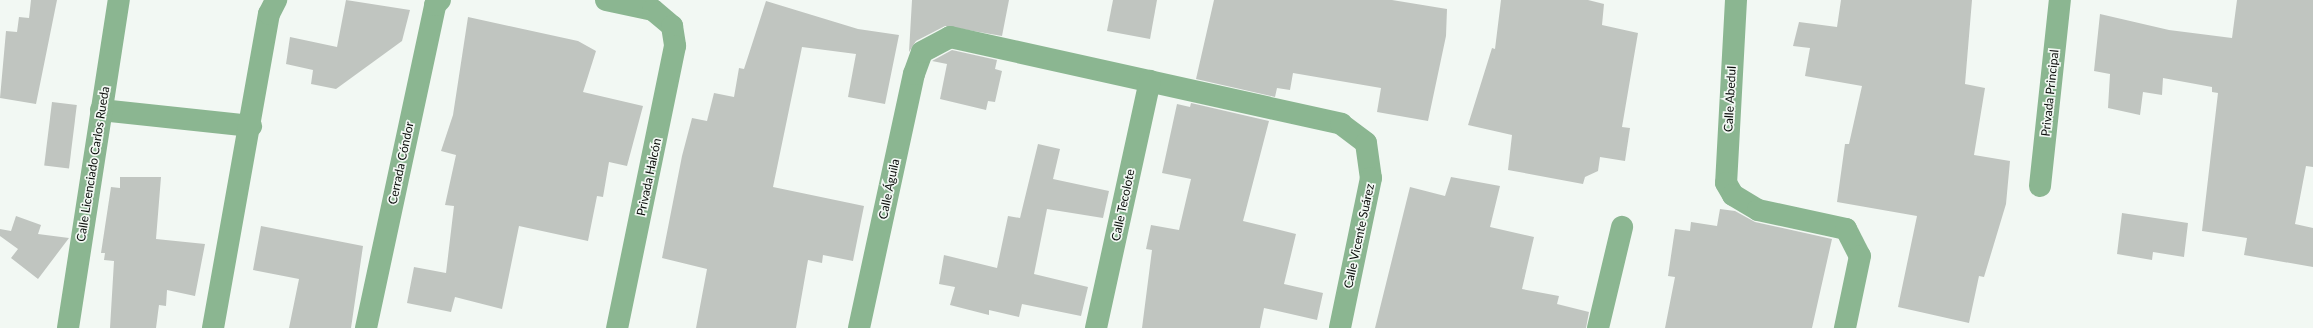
<!DOCTYPE html>
<meta charset="utf-8">
<style>
body{margin:0}
#map{position:relative;width:2313px;height:328px;overflow:hidden;background:#f2f8f3;font-family:Lato,sans-serif}
div>[style]{position:absolute}
.building>*{inset:0;background:#c0c5c0;transform-origin:0 0}
.street>*{height:22px;margin:-11px;padding:0 11px;transform-origin:11px;border-radius:11px;background:#8bb691}
span{translate:-50% -50%;white-space:nowrap;text-align:center;line-height:1.15;-webkit-text-stroke:3.5px #f2f8f3;paint-order:stroke}
.street-label{font-size:12px;color:#0a0c0a}
</style>
<div id="map">
<div class="building">
<div style="clip-path:polygon(31px 0,57px 0,36px 104px,0 98px,6px 31px,17px 32px,19px 17px,29px 18px)"></div>
<div style="clip-path:polygon(346px 0,410px 10px,402px 41px,336px 89px,311px 84px,313px 70px,286px 64px,290px 37px,337px 47px)"></div>
<div style="clip-path:polygon(912px 0,1009px 0,1002px 36px,945px 26px,916px 41px,909px 52px)"></div>
<div style="clip-path:polygon(1113px 0,1157px 0,1150px 39px,1107px 31px)"></div>
<div style="clip-path:polygon(1214px 0,1392px 0,1447px 9px,1446px 36px,1428px 121px,1377px 112px,1381px 88px,1293px 73px,1290px 90px,1277px 88px,1275px 97px,1196px 79px)"></div>
<div style="clip-path:polygon(1501px 0,1588px 0,1604px 4px,1602px 25px,1638px 33px,1622px 127px,1630px 128px,1625px 161px,1600px 157px,1598px 171px,1585px 177px,1583px 184px,1508px 170px,1512px 135px,1468px 125px,1492px 48px,1495px 49px)"></div>
<div style="clip-path:polygon(1841px 0,1972px 0,1965px 84px,1985px 88px,1974px 155px,2010px 161px,2006px 204px,1984px 277px,1979px 276px,1969px 323px,1898px 307px,1917px 216px,1837px 202px,1845px 144px,1849px 144px,1862px 86px,1805px 76px,1810px 48px,1793px 46px,1799px 22px,1837px 27px)"></div>
<div style="clip-path:polygon(2237px 0,2313px 0,2313px 167px,2306px 166px,2295px 224px,2313px 228px,2313px 267px,2244px 255px,2247px 238px,2202px 231px,2218px 93px,2212px 92px,2212px 87px,2163px 78px,2162px 95px,2143px 92px,2140px 115px,2108px 108px,2110px 74px,2094px 71px,2100px 14px,2169px 30px,2232px 38px)"></div>
<div style="clip-path:polygon(766px 1px,858px 29px,899px 35px,885px 104px,848px 97px,856px 54px,802px 47px,773px 187px,864px 206px,853px 261px,823px 255px,822px 263px,808px 260px,796px 328px,696px 328px,707px 269px,662px 258px,682px 156px,692px 118px,707px 121px,714px 93px,734px 97px,739px 68px,744px 69px)"></div>
<div style="clip-path:polygon(468px 17px,578px 41px,596px 51px,583px 92px,643px 106px,627px 166px,609px 162px,603px 197px,597px 196px,588px 241px,519px 226px,502px 309px,455px 297px,451px 312px,407px 303px,414px 267px,446px 273px,454px 206px,445px 205px,456px 155px,441px 151px,453px 115px)"></div>
<div style="clip-path:polygon(952px 50px,997px 60px,995px 69px,1002px 71px,995px 102px,988px 101px,986px 110px,940px 99px,947px 64px,932px 61px)"></div>
<div style="left:52px;top:102px;width:25px;height:64px;rotate:7deg"></div>
<div style="clip-path:polygon(1191px 103px,1269px 121px,1243px 221px,1296px 234px,1284px 284px,1323px 293px,1317px 320px,1264px 308px,1260px 328px,1142px 328px,1152px 250px,1146px 249px,1151px 225px,1179px 230px,1191px 179px,1162px 173px,1177px 104px,1190px 107px)"></div>
<div style="clip-path:polygon(1038px 144px,1060px 149px,1053px 179px,1109px 191px,1103px 218px,1047px 209px,1034px 274px,1088px 287px,1081px 316px,1022px 304px,1019px 317px,989px 310px,989px 315px,950px 305px,955px 287px,939px 284px,944px 255px,997px 268px,1008px 216px,1020px 218px)"></div>
<div style="clip-path:polygon(120px 177px,161px 177px,156px 239px,205px 244px,195px 296px,167px 290px,166px 306px,159px 305px,156px 328px,110px 328px,114px 261px,104px 260px,105px 253px,101px 253px,111px 187px,120px 188px)"></div>
<div style="clip-path:polygon(1451px 177px,1500px 186px,1490px 227px,1534px 237px,1522px 289px,1559px 296px,1557px 304px,1589px 312px,1586px 328px,1375px 328px,1410px 187px,1445px 196px)"></div>
<div style="clip-path:polygon(1720px 209px,1735px 211px,1755px 222px,1832px 239px,1812px 328px,1665px 328px,1675px 277px,1668px 276px,1675px 229px,1690px 231px,1691px 222px,1717px 226px)"></div>
<div style="clip-path:polygon(2122px 213px,2188px 223px,2184px 257px,2153px 252px,2152px 260px,2117px 254px)"></div>
<div style="clip-path:polygon(16px 216px,41px 225px,38px 234px,69px 238px,38px 279px,11px 258px,18px 249px,0 236px,0 229px,11px 231px)"></div>
<div style="clip-path:polygon(261px 226px,363px 246px,351px 328px,289px 328px,299px 279px,253px 270px)"></div>
</div>
<div class="street">
<div style="left:606px;top:0;width:48px;rotate:12deg"></div>
<div style="left:653px;top:10px;width:25px;rotate:40deg"></div>
<div style="left:672px;top:26px;width:20px;rotate:81deg"></div>
<div style="left:675px;top:46px;width:288px;rotate:101.6deg"></div>
<div style="left:1736px;top:0;width:183px;rotate:93.1deg"></div>
<div style="left:1726px;top:183px;width:14px;rotate:60deg"></div>
<div style="left:1733px;top:195px;width:29px;rotate:31deg"></div>
<div style="left:1758px;top:210px;width:90px;rotate:12.2deg"></div>
<div style="left:1846px;top:229px;width:30px;rotate:63deg"></div>
<div style="left:1860px;top:256px;width:74px;rotate:101.8deg"></div>
<div style="left:101px;top:110px;width:151px;rotate:6.1deg"></div>
<div style="left:2040px;top:186px;width:187px;rotate:-83.9deg"></div>
<div style="left:68px;top:328px;width:332px;rotate:-81.2deg"></div>
<div style="left:213px;top:328px;width:319px;rotate:-79.9deg"></div>
<div style="left:269px;top:14px;width:16px;rotate:-63deg"></div>
<div style="left:366px;top:328px;width:330px;rotate:-77.9deg"></div>
<div style="left:435px;top:5px;width:7px;rotate:-45deg"></div>
<div style="left:859px;top:328px;width:260px;rotate:-77.8deg"></div>
<div style="left:914px;top:74px;width:23px;rotate:-70deg"></div>
<div style="left:922px;top:52px;width:32px;rotate:-28deg"></div>
<div style="left:950px;top:37px;width:401px;rotate:12.5deg"></div>
<div style="left:1341px;top:124px;width:31px;rotate:37deg"></div>
<div style="left:1366px;top:143px;width:35px;rotate:82deg"></div>
<div style="left:1371px;top:178px;width:153px;rotate:101.7deg"></div>
<div style="left:1096px;top:328px;width:253px;rotate:-77.7deg"></div>
<div style="left:1598px;top:328px;width:104px;rotate:-76.6deg"></div>
</div>
<div class="street-label">
<span style="left:2050px;top:93px;rotate:-84deg">Privada Principal</span>
<span style="left:1730px;top:99px;rotate:-87deg">Calle Abedul</span>
<span style="left:401px;top:163px;rotate:-78deg">Cerrada Cóndor</span>
<span style="left:93px;top:164px;rotate:-81deg">Calle Licenciado Carlos Rueda</span>
<span style="left:649px;top:177px;rotate:-78deg">Privada Halcón</span>
<span style="left:889px;top:189px;rotate:-78deg">Calle Águila</span>
<span style="left:1123px;top:205px;rotate:-78deg">Calle Tecolote</span>
<span style="left:1359px;top:236px;rotate:-78deg">Calle Vicente Suárez</span>
</div>
</div>
